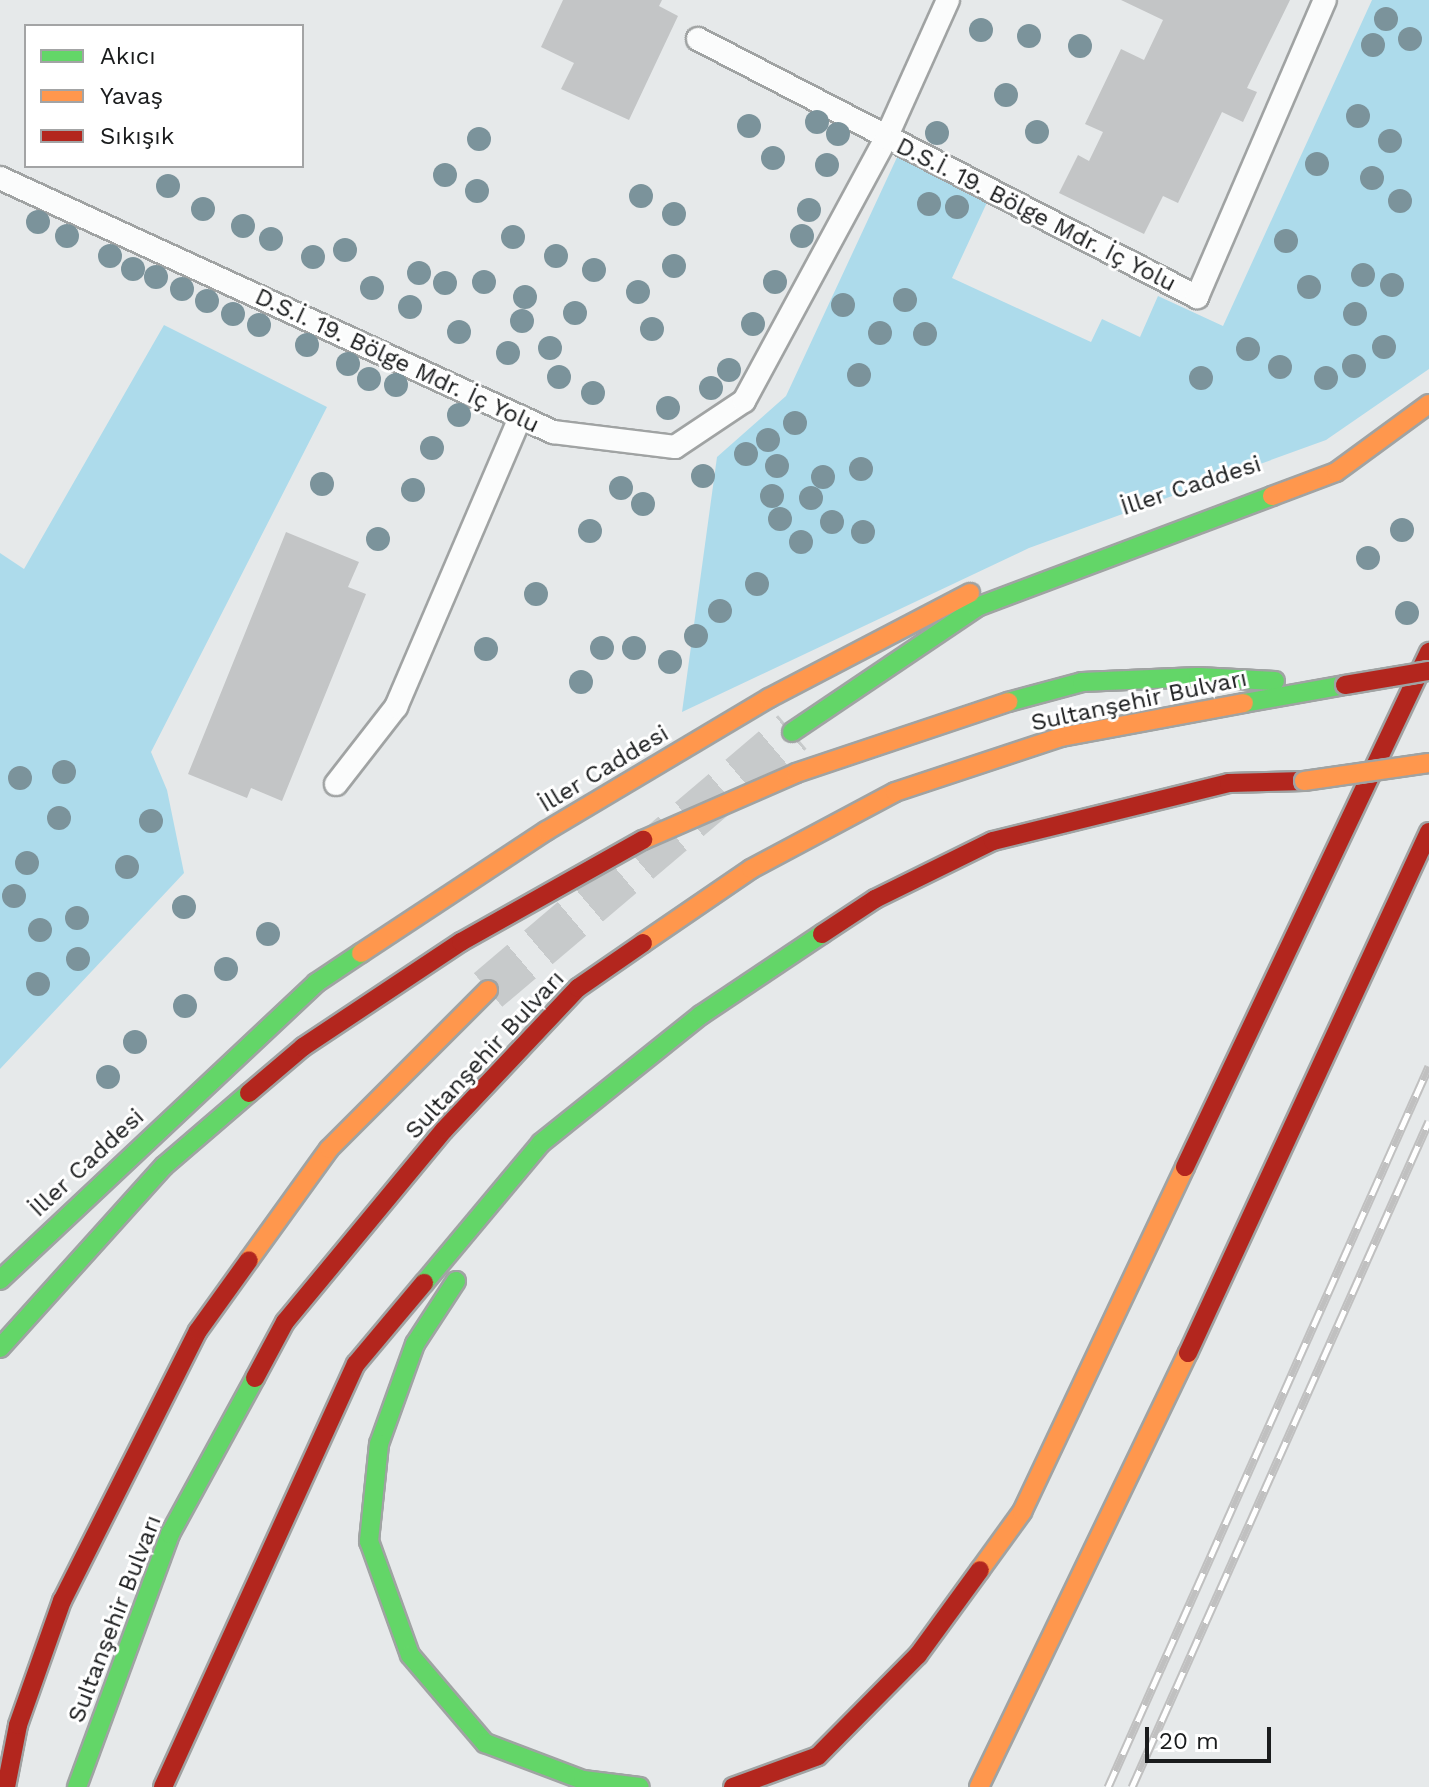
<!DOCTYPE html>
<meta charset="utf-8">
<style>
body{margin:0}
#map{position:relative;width:1429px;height:1787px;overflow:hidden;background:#e6e9ea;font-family:"Work Sans",sans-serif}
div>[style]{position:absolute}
.green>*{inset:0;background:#addbeb}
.building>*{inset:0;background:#c3c5c6}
.highway-tunnel>*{height:44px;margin-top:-22px;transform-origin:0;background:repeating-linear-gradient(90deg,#c7cacb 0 44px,transparent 0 66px)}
.roads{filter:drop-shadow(2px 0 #a0a3a3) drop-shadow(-2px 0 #a0a3a3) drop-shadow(0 2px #a0a3a3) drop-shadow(0 -2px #a0a3a3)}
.lane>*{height:22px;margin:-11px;padding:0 11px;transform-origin:11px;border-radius:11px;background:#fbfcfc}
.fast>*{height:18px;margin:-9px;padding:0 9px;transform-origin:9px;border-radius:9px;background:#63d668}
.slow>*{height:18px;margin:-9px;padding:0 9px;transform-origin:9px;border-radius:9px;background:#ff974d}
.jam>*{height:18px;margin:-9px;padding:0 9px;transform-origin:9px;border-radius:9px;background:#b3261e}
.rail>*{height:9px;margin-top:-4.5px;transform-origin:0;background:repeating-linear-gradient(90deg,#fff 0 18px,#c0c0c0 0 36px);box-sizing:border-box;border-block:2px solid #c0c0c0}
.bridges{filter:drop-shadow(2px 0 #a0a3a3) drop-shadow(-2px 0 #a0a3a3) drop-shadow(0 2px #a0a3a3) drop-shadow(0 -2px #a0a3a3)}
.slow-bridge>*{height:18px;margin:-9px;padding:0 9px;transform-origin:9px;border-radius:9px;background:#ff974d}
.jam-bridge>*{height:18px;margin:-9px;padding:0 9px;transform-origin:9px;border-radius:9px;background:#b3261e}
.trees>*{width:24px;height:24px;margin:-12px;border-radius:50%;background:#7b939b}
span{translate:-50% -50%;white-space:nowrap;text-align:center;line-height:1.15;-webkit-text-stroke:6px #fff;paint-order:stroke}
.street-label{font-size:24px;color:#1a1c1d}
.legend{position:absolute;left:24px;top:24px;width:280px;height:144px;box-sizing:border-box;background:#fff;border:2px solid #a3a4a5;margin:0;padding:10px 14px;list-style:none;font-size:24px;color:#1a1c1d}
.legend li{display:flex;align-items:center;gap:16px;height:40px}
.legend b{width:40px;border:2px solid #a3a4a5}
.scale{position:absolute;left:1145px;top:1727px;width:126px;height:36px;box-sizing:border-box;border:4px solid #1a1c1d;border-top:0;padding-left:10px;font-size:24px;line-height:28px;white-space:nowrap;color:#1a1c1d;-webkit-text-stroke:6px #fff;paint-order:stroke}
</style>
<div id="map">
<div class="green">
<div style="clip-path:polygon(1372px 0,1429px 0,1429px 369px,1326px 440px,1029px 548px,682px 712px,717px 457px,786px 396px,899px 153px,990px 196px,952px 278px,1091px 342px,1102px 319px,1140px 337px,1158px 296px,1223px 326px)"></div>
<div style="clip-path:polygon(164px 325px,327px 407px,151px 752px,167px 790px,184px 873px,0 1069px,0 553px,24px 569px)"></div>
</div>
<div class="building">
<div style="clip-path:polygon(563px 0,662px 0,659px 6px,678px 16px,629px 120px,561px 89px,574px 63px,541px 47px)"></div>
<div style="clip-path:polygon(1121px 0,1290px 0,1247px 88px,1257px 92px,1243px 122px,1222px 112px,1178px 203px,1163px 196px,1144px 234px,1059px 193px,1078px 155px,1089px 161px,1103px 132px,1085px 124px,1121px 49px,1144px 60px,1163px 20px)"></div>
<div style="clip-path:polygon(286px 532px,359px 562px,348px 587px,366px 594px,282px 801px,251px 788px,247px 798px,188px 774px)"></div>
</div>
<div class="highway-tunnel">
<div style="left:488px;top:990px;width:399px;rotate:-40.3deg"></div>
</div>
<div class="roads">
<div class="lane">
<div style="left:698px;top:39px;width:562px;rotate:27.34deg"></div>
<div style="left:1197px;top:297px;width:323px;rotate:-66.7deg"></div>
<div style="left:0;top:178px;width:609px;rotate:24.67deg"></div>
<div style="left:553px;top:432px;width:123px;rotate:7deg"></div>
<div style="left:675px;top:447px;width:83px;rotate:-33.7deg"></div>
<div style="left:744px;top:401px;width:299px;rotate:-61.6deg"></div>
<div style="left:886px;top:138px;width:151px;rotate:-65.8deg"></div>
<div style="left:336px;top:784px;width:98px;rotate:-52.1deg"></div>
<div style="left:396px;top:707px;width:315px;rotate:-66.8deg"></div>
</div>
<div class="fast">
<div style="left:1008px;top:702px;width:77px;rotate:-15.1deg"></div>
<div style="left:1082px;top:682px;width:116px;rotate:-2.5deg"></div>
<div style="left:1198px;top:677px;width:77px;rotate:3deg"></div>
<div style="left:1244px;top:703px;width:103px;rotate:-10.1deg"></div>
<div style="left:792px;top:732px;width:223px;rotate:-34deg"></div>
<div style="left:977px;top:607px;width:315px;rotate:-20.6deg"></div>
<div style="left:0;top:1280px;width:434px;rotate:-43.2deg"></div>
<div style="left:316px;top:983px;width:54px;rotate:-33.7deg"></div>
<div style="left:456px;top:1281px;width:75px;rotate:123.1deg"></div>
<div style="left:415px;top:1344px;width:106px;rotate:109.8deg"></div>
<div style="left:379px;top:1444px;width:98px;rotate:95.9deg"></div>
<div style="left:369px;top:1541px;width:121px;rotate:70.2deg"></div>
<div style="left:410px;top:1655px;width:116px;rotate:49.6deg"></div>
<div style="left:485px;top:1743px;width:105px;rotate:20.7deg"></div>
<div style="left:583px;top:1780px;width:57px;rotate:7deg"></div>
<div style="left:424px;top:1283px;width:182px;rotate:-50.1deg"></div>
<div style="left:541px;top:1143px;width:205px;rotate:-38.7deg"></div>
<div style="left:701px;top:1015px;width:146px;rotate:-33.8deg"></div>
<div style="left:0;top:1348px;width:245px;rotate:-48deg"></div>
<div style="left:164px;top:1166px;width:112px;rotate:-40.7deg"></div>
<div style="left:77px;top:1787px;width:270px;rotate:-69.8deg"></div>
<div style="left:170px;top:1534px;width:178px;rotate:-61.4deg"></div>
</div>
<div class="slow">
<div style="left:1272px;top:496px;width:68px;rotate:-20.6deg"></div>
<div style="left:1336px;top:472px;width:115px;rotate:-36.2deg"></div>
<div style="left:643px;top:840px;width:167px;rotate:-23.6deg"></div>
<div style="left:796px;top:773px;width:224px;rotate:-18.5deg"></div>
<div style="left:643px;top:943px;width:131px;rotate:-34.4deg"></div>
<div style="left:751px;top:869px;width:163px;rotate:-28.1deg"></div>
<div style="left:895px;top:792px;width:175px;rotate:-18.3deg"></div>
<div style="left:1061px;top:737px;width:186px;rotate:-10.5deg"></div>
<div style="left:361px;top:953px;width:222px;rotate:-33.4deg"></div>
<div style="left:546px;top:831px;width:260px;rotate:-30.8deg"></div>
<div style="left:769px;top:698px;width:227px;rotate:-27.6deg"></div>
<div style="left:249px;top:1260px;width:137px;rotate:-54.2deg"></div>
<div style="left:329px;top:1149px;width:225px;rotate:-45deg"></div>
<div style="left:980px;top:1570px;width:72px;rotate:-54.1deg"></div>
<div style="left:1022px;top:1512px;width:382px;rotate:-64.7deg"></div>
<div style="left:979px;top:1787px;width:482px;rotate:-64.3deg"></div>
</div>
<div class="jam">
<div style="left:822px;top:934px;width:64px;rotate:-33.4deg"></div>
<div style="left:875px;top:899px;width:131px;rotate:-26.2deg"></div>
<div style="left:993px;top:841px;width:243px;rotate:-13.8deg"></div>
<div style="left:1229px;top:783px;width:75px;rotate:-1.5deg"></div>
<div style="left:249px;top:1093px;width:71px;rotate:-40.4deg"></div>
<div style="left:303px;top:1047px;width:190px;rotate:-33.6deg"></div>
<div style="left:461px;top:942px;width:209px;rotate:-29.3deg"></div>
<div style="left:1185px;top:1167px;width:570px;rotate:-64.65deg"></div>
<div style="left:1188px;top:1353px;width:574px;rotate:-65.18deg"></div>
<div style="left:255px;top:1378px;width:64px;rotate:-61.8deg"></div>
<div style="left:285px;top:1322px;width:249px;rotate:-50.4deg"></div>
<div style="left:444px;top:1130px;width:195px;rotate:-46.7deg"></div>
<div style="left:578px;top:988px;width:79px;rotate:-34.7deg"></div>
<div style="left:6px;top:1787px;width:63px;rotate:-79deg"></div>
<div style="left:18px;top:1725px;width:132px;rotate:-70.5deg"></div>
<div style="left:62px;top:1601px;width:302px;rotate:-63.3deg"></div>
<div style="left:198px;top:1331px;width:87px;rotate:-54.3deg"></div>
<div style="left:163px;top:1787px;width:465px;rotate:-65.5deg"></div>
<div style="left:356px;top:1364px;width:106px;rotate:-50deg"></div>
<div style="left:733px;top:1787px;width:90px;rotate:-20deg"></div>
<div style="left:818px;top:1756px;width:142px;rotate:-45.3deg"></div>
<div style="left:918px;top:1655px;width:105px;rotate:-53.9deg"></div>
</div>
</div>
<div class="rail">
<div style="left:1108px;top:1787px;width:789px;rotate:-66deg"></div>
<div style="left:1132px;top:1787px;width:729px;rotate:-65.97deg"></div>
</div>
<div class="bridges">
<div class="slow-bridge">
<div style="left:1304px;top:781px;width:126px;rotate:-8.2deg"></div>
</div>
<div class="jam-bridge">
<div style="left:1345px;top:685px;width:85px;rotate:-9.5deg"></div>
</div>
</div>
<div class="trees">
<div style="left:1386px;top:19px"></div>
<div style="left:981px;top:30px"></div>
<div style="left:1029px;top:36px"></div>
<div style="left:1410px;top:39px"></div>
<div style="left:1373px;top:45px"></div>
<div style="left:1080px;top:46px"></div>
<div style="left:1006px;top:95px"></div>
<div style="left:1358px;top:116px"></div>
<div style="left:817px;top:122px"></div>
<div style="left:749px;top:126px"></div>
<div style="left:1037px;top:132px"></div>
<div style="left:937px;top:133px"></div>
<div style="left:838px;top:134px"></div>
<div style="left:479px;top:139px"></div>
<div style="left:1390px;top:141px"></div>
<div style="left:773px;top:158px"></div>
<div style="left:1317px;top:164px"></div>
<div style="left:827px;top:165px"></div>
<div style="left:445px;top:175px"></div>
<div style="left:1372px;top:178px"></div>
<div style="left:168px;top:186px"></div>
<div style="left:477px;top:191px"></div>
<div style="left:641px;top:196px"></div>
<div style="left:1400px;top:201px"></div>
<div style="left:929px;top:204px"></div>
<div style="left:957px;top:207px"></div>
<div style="left:203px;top:209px"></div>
<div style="left:809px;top:210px"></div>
<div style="left:674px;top:214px"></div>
<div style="left:38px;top:222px"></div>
<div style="left:243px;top:226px"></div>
<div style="left:67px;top:236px"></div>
<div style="left:802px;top:236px"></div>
<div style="left:513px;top:237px"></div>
<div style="left:271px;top:239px"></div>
<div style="left:1286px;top:241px"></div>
<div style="left:345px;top:250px"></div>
<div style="left:110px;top:256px"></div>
<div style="left:556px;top:256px"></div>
<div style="left:313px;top:257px"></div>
<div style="left:674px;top:266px"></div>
<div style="left:133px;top:269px"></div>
<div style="left:594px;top:270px"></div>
<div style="left:419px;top:273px"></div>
<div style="left:1363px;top:275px"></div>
<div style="left:156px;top:277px"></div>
<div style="left:484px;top:282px"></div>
<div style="left:775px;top:282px"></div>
<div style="left:445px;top:283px"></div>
<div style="left:1392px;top:285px"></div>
<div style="left:1309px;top:287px"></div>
<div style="left:372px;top:288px"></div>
<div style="left:182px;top:289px"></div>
<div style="left:638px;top:292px"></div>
<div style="left:525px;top:297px"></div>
<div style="left:905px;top:300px"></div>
<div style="left:207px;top:301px"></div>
<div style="left:843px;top:305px"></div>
<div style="left:410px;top:307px"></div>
<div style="left:575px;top:313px"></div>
<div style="left:233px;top:314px"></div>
<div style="left:1355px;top:314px"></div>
<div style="left:522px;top:321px"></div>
<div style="left:753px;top:324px"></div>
<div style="left:259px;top:325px"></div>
<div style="left:652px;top:329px"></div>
<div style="left:459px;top:332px"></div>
<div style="left:880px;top:333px"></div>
<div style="left:925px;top:334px"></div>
<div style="left:307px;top:345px"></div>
<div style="left:1384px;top:347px"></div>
<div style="left:550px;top:348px"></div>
<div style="left:1248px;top:349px"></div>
<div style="left:508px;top:353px"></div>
<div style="left:348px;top:364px"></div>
<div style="left:1354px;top:366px"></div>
<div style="left:1280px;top:367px"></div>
<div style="left:729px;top:370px"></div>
<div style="left:859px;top:375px"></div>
<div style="left:559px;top:377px"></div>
<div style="left:1201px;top:378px"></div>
<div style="left:1326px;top:378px"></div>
<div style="left:369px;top:379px"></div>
<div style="left:396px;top:385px"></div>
<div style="left:711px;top:388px"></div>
<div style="left:593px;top:393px"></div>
<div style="left:668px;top:408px"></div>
<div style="left:459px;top:415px"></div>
<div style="left:795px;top:423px"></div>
<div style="left:768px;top:440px"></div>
<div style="left:432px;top:448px"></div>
<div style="left:746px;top:454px"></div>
<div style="left:777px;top:466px"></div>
<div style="left:861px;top:469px"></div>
<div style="left:703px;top:476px"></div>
<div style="left:823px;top:477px"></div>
<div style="left:322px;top:484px"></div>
<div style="left:621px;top:488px"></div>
<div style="left:413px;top:490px"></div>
<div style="left:772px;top:496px"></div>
<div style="left:811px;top:498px"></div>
<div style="left:643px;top:504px"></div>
<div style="left:780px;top:519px"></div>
<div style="left:832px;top:522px"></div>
<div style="left:1402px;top:530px"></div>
<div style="left:590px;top:531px"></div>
<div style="left:863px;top:532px"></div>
<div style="left:378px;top:539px"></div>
<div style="left:801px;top:542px"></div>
<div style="left:1368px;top:558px"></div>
<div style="left:757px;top:584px"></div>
<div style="left:536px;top:594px"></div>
<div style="left:720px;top:611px"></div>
<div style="left:1407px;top:613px"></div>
<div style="left:696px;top:636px"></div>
<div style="left:602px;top:648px"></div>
<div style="left:634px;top:648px"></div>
<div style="left:486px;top:649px"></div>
<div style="left:670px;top:662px"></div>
<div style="left:581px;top:682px"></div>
<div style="left:64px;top:772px"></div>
<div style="left:20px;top:778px"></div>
<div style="left:59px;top:818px"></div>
<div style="left:151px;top:821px"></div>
<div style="left:27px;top:863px"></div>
<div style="left:127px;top:867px"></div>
<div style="left:14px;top:896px"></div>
<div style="left:184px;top:907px"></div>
<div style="left:77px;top:918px"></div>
<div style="left:40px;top:930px"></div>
<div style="left:268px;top:934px"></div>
<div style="left:78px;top:959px"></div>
<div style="left:226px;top:969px"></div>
<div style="left:38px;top:984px"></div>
<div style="left:185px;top:1006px"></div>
<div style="left:135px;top:1042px"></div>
<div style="left:108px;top:1077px"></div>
</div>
<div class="street-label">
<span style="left:1036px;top:215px;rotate:27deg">D.S.İ. 19. Bölge Mdr. İç Yolu</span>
<span style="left:397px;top:361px;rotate:25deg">D.S.İ. 19. Bölge Mdr. İç Yolu</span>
<span style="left:1191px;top:486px;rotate:-18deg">İller Caddesi</span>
<span style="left:1139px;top:701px;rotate:-12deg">Sultanşehir Bulvarı</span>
<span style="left:604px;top:769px;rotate:-31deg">İller Caddesi</span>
<span style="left:485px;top:1055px;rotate:-47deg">Sultanşehir Bulvarı</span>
<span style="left:87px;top:1163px;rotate:-43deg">İller Caddesi</span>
<span style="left:115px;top:1619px;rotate:-69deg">Sultanşehir Bulvarı</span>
</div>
<ul class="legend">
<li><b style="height:10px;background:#63d668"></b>Akıcı</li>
<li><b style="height:10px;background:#ff974d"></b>Yavaş</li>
<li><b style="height:10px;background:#b3261e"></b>Sıkışık</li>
</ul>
<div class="scale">20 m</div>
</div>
